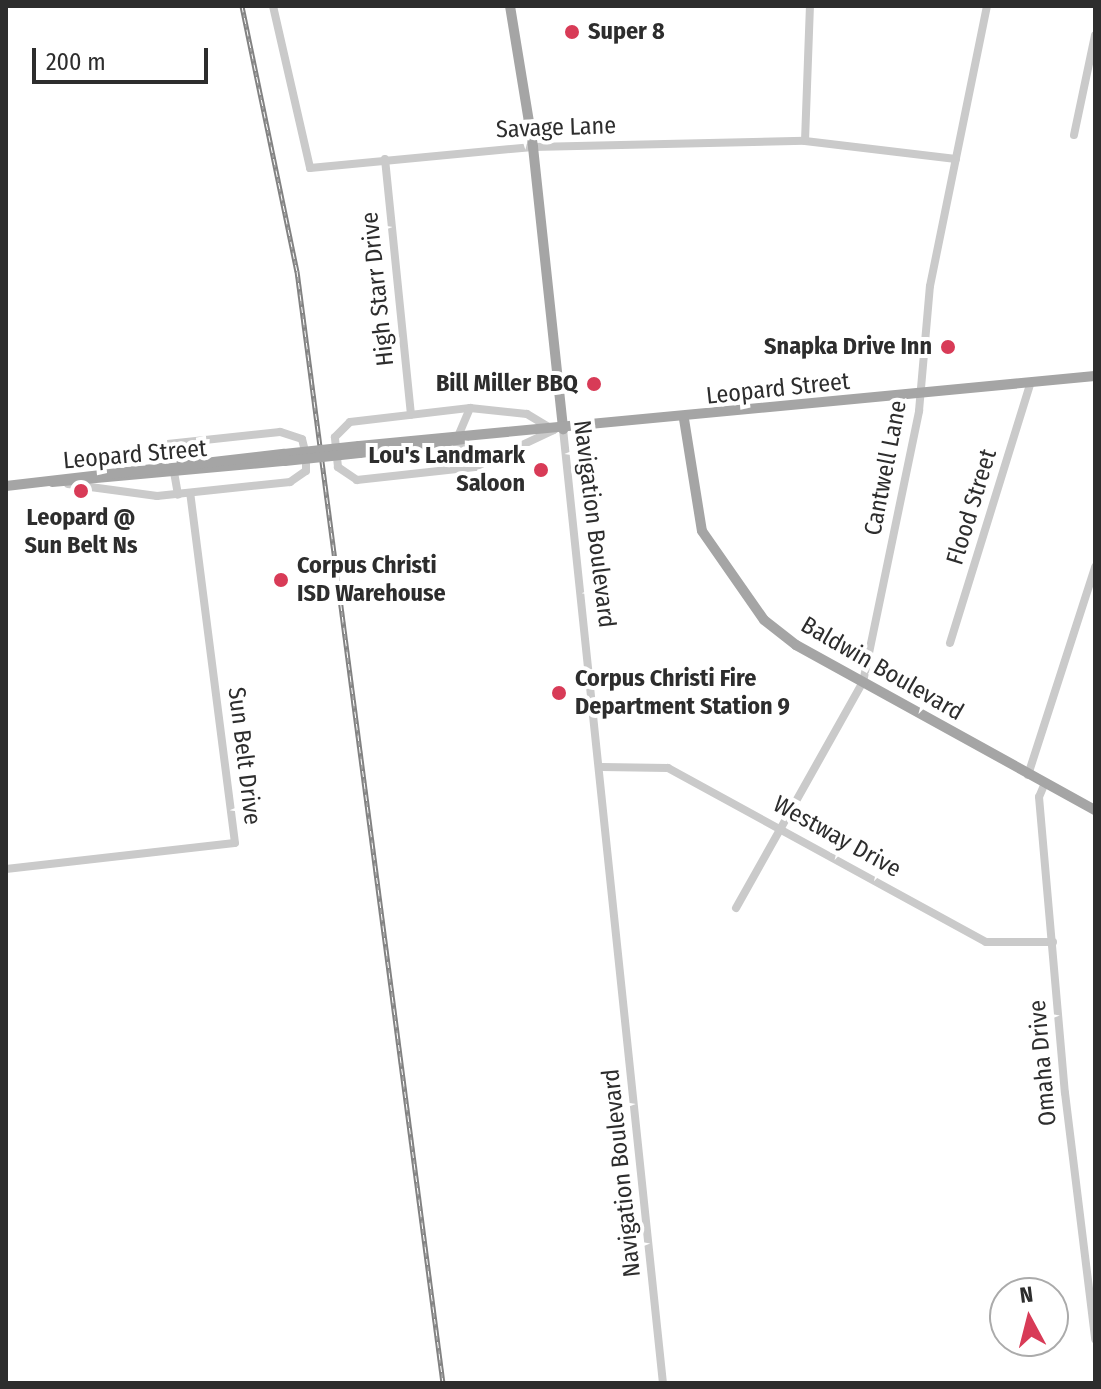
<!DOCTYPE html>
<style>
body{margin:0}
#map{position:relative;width:1101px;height:1389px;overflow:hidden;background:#fff;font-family:"Fira Sans Condensed",sans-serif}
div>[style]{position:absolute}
.minor>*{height:8px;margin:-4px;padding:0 4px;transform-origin:4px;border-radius:4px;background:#cacaca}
.major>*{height:10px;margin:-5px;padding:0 5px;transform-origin:5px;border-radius:5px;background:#a5a5a5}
.rail>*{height:5px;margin-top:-2.5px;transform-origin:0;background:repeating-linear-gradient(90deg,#fff 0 6px,#828282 0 12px);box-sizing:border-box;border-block:2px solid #828282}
.major-bridge>*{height:10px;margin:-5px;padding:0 5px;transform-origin:5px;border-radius:5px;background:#a5a5a5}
.dots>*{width:22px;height:22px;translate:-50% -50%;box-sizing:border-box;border:4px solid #fff;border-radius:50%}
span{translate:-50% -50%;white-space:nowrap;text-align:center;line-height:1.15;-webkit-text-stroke:8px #fff;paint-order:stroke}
.poi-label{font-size:24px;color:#2d2d2d;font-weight:700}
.left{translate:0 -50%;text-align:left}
.right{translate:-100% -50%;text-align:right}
.street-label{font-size:24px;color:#2d2d2d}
.frame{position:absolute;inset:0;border:8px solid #2d2d2d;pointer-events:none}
.north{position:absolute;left:989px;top:1277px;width:80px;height:80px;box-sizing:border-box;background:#fff;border:2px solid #ababab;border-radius:50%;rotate:353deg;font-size:22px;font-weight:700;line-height:32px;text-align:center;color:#2d2d2d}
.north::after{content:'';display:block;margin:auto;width:28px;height:36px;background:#d83b57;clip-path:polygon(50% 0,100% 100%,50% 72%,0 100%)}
.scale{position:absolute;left:32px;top:48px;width:176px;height:36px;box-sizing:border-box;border:4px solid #2d2d2d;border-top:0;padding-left:10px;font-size:24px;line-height:28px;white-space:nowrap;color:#2d2d2d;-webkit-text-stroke:6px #fff;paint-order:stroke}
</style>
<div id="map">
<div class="minor">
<div style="left:273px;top:6px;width:166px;rotate:77.1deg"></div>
<div style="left:310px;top:168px;width:224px;rotate:-5.4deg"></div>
<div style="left:533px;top:147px;width:272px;rotate:-1.3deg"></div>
<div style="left:805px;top:141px;width:152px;rotate:6.8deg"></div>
<div style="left:1074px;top:135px;width:102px;rotate:-78.1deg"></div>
<div style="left:805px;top:141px;width:135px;rotate:-87.9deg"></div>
<div style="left:385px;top:159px;width:257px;rotate:84.2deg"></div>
<div style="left:470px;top:408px;width:57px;rotate:6deg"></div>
<div style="left:527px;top:414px;width:31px;rotate:31deg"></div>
<div style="left:554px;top:430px;width:87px;rotate:154.9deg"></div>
<div style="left:475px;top:467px;width:119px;rotate:173.7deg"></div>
<div style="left:357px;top:480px;width:23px;rotate:-146deg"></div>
<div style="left:338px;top:467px;width:30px;rotate:-96deg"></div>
<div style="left:335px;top:437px;width:21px;rotate:-45deg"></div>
<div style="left:350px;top:422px;width:121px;rotate:-6.7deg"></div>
<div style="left:563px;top:429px;width:959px;rotate:84.02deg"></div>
<div style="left:459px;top:434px;width:28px;rotate:-67deg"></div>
<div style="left:457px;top:444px;width:11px;rotate:15deg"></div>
<div style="left:468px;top:447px;width:21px;rotate:71deg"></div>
<div style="left:174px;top:472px;width:23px;rotate:80deg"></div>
<div style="left:68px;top:484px;width:90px;rotate:7.7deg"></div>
<div style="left:157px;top:496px;width:134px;rotate:-6deg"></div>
<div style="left:290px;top:482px;width:19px;rotate:-35deg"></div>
<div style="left:306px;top:471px;width:16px;rotate:-90deg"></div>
<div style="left:306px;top:455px;width:16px;rotate:-104deg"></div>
<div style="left:302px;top:439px;width:23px;rotate:-162deg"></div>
<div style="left:280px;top:432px;width:113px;rotate:173.9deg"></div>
<div style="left:168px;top:444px;width:20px;rotate:79deg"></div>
<div style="left:950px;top:643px;width:273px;rotate:-72.8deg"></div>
<div style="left:602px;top:767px;width:66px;rotate:0.9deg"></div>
<div style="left:668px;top:768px;width:362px;rotate:28.7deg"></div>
<div style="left:986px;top:942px;width:67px"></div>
<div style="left:1028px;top:775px;width:219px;rotate:-72.1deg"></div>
<div style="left:1045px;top:783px;width:15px;rotate:113deg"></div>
<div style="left:1039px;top:797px;width:297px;rotate:85deg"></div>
<div style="left:1065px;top:1093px;width:248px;rotate:83deg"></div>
<div style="left:6px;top:869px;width:230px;rotate:-6.5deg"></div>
<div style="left:235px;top:843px;width:352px;rotate:-97.3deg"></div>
<div style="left:736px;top:908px;width:259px;rotate:-60.7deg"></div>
<div style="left:863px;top:682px;width:277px;rotate:-78.3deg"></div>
<div style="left:919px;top:411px;width:125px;rotate:-85deg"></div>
<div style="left:930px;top:286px;width:286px;rotate:-78.5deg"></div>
</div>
<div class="major">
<div style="left:510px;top:6px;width:143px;rotate:80.7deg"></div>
<div style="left:533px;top:147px;width:284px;rotate:83.9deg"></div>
<div style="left:684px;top:419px;width:113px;rotate:80.9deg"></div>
<div style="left:702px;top:531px;width:108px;rotate:55.1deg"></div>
<div style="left:764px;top:620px;width:41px;rotate:38deg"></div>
<div style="left:796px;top:645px;width:342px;rotate:28.9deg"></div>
<div style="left:359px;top:446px;width:739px;rotate:-5.43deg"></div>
<div style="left:360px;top:453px;width:105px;rotate:-7.7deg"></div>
<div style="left:52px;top:482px;width:234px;rotate:-5.2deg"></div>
<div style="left:6px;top:486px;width:280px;rotate:-6.6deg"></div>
</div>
<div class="rail">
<div style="left:242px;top:6px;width:271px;rotate:78.3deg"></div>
<div style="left:297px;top:271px;width:1122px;rotate:82.52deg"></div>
</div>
<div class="major-bridge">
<div style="left:284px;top:454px;width:75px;rotate:-6.1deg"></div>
<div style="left:285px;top:461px;width:75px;rotate:-6.1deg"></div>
</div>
<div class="dots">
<div style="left:572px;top:32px;background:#d83b57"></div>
<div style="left:948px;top:347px;background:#d83b57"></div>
<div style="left:594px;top:384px;background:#d83b57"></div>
<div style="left:541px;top:470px;background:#d83b57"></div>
<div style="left:81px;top:491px;background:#d83b57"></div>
<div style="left:281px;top:580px;background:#d83b57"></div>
<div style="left:559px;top:693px;background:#d83b57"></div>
</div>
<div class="poi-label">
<span class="left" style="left:588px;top:32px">Super 8</span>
<span class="right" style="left:932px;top:347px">Snapka Drive Inn</span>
<span class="right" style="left:578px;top:384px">Bill Miller BBQ</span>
<span class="right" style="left:525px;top:470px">Lou's Landmark<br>Saloon</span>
<span style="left:81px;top:532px">Leopard @<br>Sun Belt Ns</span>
<span class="left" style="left:297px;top:580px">Corpus Christi<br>ISD Warehouse</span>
<span class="left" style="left:575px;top:693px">Corpus Christi Fire<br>Department Station 9</span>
</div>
<div class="street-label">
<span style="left:556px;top:128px;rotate:-2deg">Savage Lane</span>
<span style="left:378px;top:289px;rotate:-96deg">High Starr Drive</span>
<span style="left:778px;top:389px;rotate:-6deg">Leopard Street</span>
<span style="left:135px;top:455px;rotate:-5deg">Leopard Street</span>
<span style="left:886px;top:468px;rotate:-79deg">Cantwell Lane</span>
<span style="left:972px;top:507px;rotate:-73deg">Flood Street</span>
<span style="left:594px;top:524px;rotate:83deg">Navigation Boulevard</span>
<span style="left:882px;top:669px;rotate:30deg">Baldwin Boulevard</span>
<span style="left:244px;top:756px;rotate:83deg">Sun Belt Drive</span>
<span style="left:837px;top:837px;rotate:29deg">Westway Drive</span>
<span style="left:1043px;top:1063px;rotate:-95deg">Omaha Drive</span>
<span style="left:622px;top:1173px;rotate:-96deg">Navigation Boulevard</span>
</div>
<div class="frame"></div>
<div class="north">N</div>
<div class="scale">200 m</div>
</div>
